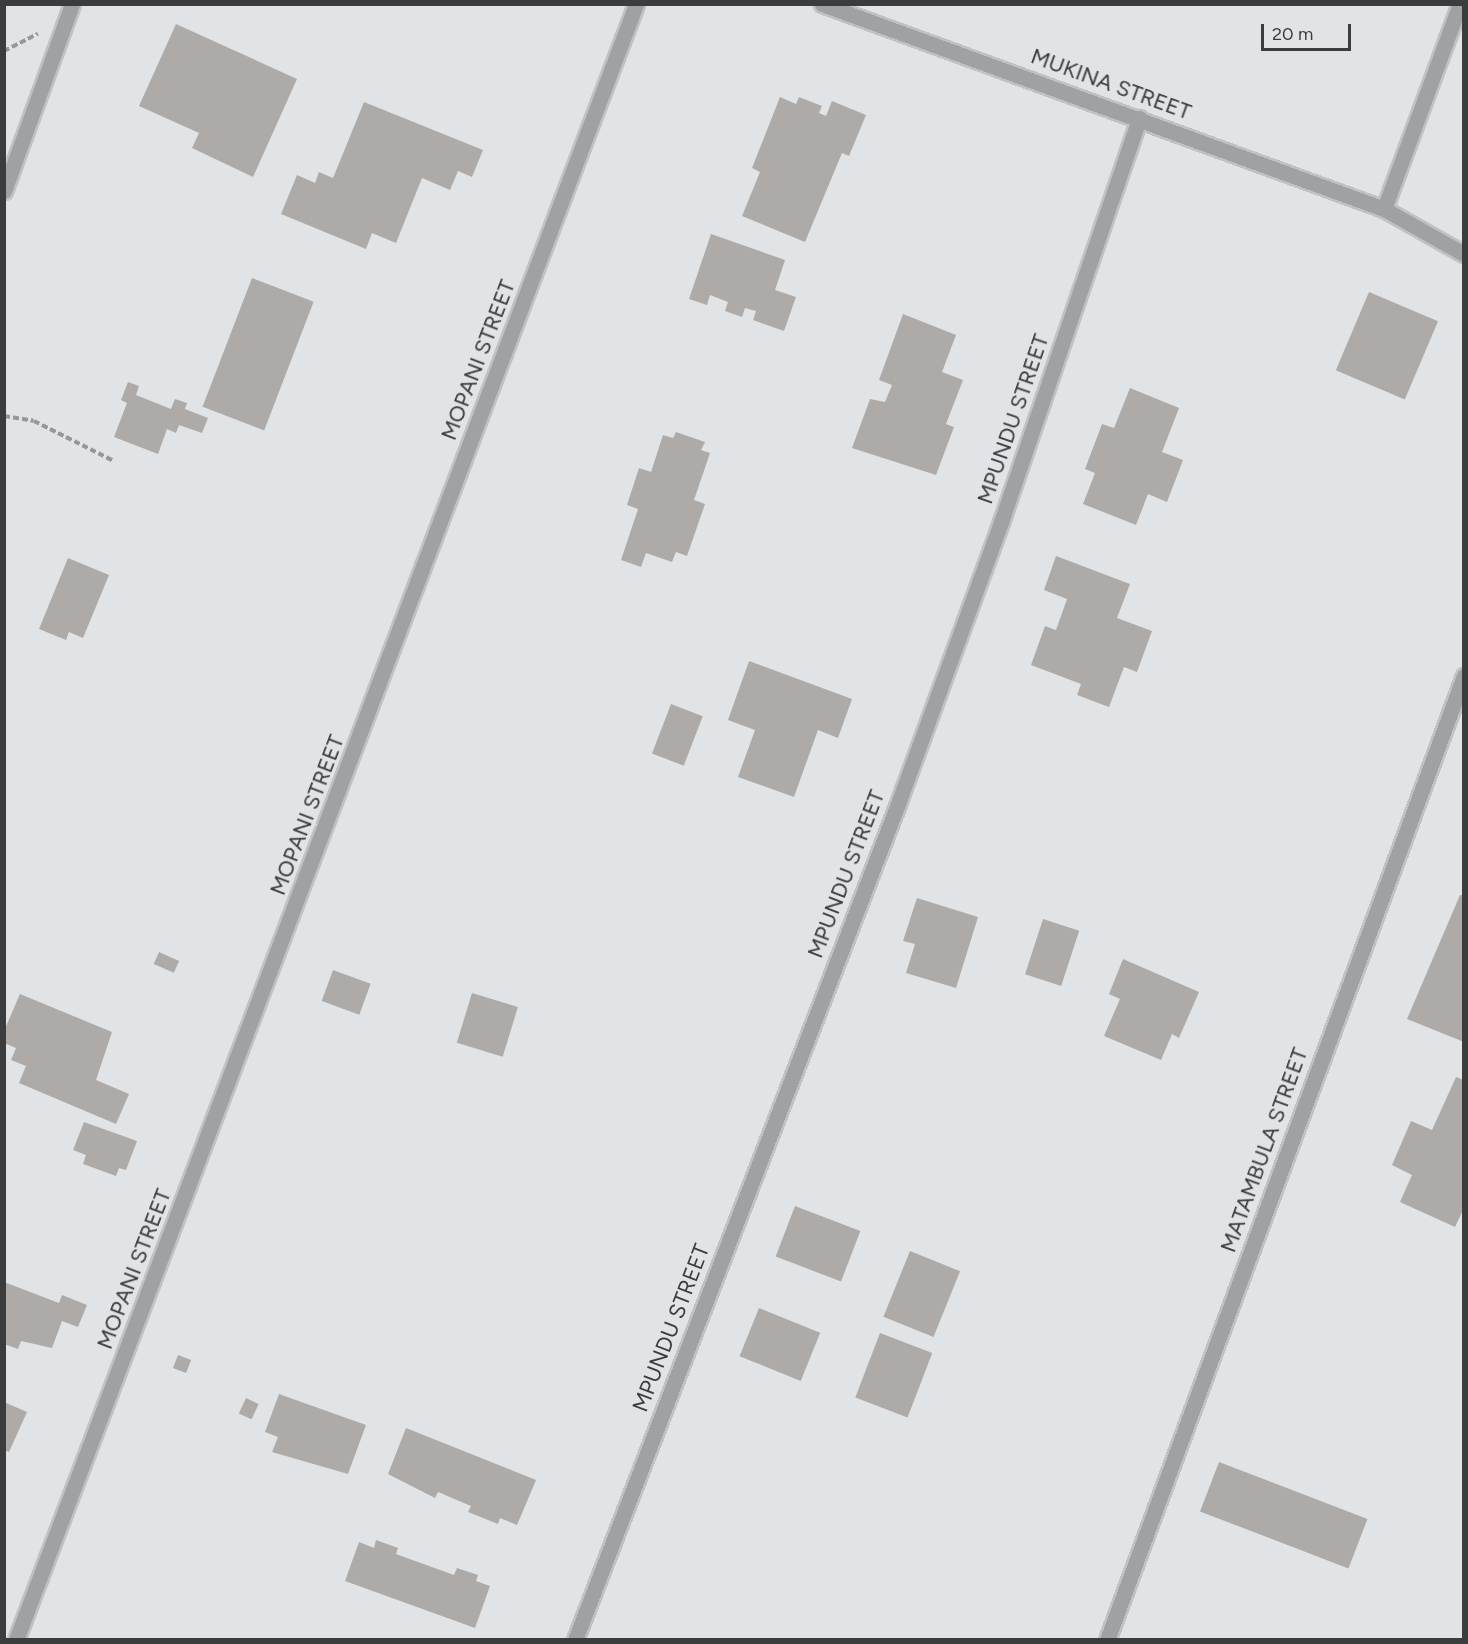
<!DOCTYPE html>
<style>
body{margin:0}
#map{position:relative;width:1468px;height:1644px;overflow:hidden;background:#e0e4e7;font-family:Figtree,sans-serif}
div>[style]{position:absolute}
.building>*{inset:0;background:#aeaaa8;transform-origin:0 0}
.path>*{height:4px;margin-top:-2px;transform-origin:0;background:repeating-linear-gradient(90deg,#95989a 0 6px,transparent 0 9px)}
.roads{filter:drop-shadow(2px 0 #bfc2c5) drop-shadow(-2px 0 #bfc2c5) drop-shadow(0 2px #bfc2c5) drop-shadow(0 -2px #bfc2c5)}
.minor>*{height:15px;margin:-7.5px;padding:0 7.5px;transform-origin:7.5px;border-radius:7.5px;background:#a0a1a3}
span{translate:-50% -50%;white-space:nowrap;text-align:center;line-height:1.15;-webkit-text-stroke:6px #e0e4e7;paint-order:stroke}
.street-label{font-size:22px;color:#3b3c3e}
.frame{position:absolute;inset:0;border:6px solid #3b3c3e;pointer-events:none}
.scale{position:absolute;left:1261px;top:24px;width:90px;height:27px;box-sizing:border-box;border:3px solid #3b3c3e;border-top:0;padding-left:8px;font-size:18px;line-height:21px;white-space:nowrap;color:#3b3c3e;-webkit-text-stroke:4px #e0e4e7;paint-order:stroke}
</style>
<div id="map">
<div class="building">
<div style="clip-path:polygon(176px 24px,297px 79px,253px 177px,192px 148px,199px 133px,139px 106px)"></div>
<div style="clip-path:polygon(780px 97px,796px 104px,799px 97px,822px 106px,819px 113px,826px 116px,832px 101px,866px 115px,849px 156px,842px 153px,805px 242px,742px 216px,760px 172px,752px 168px)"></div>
<div style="clip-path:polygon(364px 102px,483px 150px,472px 177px,458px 171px,450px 190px,422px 178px,396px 243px,372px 233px,366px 249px,281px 214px,297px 175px,315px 183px,319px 172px,333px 178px)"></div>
<div style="clip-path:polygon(711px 234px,785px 260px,775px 290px,796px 297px,784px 331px,753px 320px,756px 311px,745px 308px,742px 317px,725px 311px,728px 302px,710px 295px,707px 305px,689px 299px)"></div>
<div style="left:252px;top:278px;width:66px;height:138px;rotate:21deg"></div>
<div style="left:1369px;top:292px;width:75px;height:85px;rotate:23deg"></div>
<div style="clip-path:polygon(903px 314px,956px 335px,942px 372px,963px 380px,946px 424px,954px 427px,936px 475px,852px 448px,870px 399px,885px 402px,892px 385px,879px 380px)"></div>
<div style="clip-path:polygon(128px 382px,139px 386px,136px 395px,171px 409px,175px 399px,187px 403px,185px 409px,208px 418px,202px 433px,179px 425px,176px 433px,167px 429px,158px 454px,114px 437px,127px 403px,121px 400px)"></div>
<div style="clip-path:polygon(1130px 388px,1179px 408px,1162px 452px,1183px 460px,1167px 502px,1148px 494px,1136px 525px,1083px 504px,1095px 473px,1085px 469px,1102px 424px,1114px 428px)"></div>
<div style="clip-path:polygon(676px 432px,705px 442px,701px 450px,710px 453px,694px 500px,705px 504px,687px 556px,676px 552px,672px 562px,646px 553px,641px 567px,621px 560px,638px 509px,627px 505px,639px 468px,651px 472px,663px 435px,673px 438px)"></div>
<div style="clip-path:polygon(1056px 556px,1130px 584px,1117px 618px,1152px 631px,1137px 672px,1124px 667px,1109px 707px,1077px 695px,1081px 684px,1031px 665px,1045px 626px,1056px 630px,1067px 599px,1044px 590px)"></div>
<div style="clip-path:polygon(68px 558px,109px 575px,83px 638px,69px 632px,66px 640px,39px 629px)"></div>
<div style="clip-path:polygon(749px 661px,852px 699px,838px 738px,818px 730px,794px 797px,738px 777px,755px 730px,728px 720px)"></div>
<div style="left:671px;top:704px;width:34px;height:53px;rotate:21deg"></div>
<div style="clip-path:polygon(1460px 895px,1464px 896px,1464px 1042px,1407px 1019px)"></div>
<div style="clip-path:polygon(917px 898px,978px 917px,956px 988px,906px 973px,915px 944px,903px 941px)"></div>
<div style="left:1043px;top:919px;width:38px;height:58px;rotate:18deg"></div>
<div style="left:159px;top:952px;width:22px;height:13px;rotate:24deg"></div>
<div style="clip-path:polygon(1123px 959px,1199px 992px,1179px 1038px,1172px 1034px,1161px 1060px,1104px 1036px,1120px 999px,1109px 994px)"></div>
<div style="left:333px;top:970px;width:40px;height:33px;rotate:20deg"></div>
<div style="left:472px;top:993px;width:48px;height:52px;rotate:17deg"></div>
<div style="clip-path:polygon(20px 994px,112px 1032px,96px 1080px,129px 1094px,116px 1124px,19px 1083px,26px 1066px,11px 1060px,16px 1048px,4px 1043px,4px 1031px)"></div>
<div style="clip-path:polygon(1456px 1077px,1464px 1080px,1464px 1208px,1455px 1227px,1400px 1202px,1412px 1175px,1392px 1165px,1411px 1121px,1432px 1130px)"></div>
<div style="clip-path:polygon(84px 1122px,137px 1141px,126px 1170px,119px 1168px,116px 1176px,83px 1164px,86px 1155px,73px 1150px)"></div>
<div style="left:795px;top:1206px;width:70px;height:54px;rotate:21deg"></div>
<div style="left:910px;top:1251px;width:54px;height:71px;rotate:22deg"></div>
<div style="clip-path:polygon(4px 1282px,59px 1303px,62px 1295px,87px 1305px,78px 1327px,62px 1321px,52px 1348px,21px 1341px,18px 1349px,4px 1344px)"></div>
<div style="left:759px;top:1308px;width:66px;height:52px;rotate:22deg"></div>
<div style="left:880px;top:1333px;width:56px;height:69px;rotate:21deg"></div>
<div style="left:178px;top:1355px;width:14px;height:14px;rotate:21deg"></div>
<div style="clip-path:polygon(279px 1394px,366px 1425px,348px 1474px,272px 1452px,278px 1437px,265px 1432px)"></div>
<div style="left:246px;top:1398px;width:14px;height:17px;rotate:25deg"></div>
<div style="clip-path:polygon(4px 1402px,27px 1412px,9px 1452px,4px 1450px)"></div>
<div style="clip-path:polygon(406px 1428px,536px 1480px,517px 1525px,500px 1518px,498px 1524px,468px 1512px,471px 1506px,438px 1492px,435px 1498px,388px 1474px)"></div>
<div style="left:1219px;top:1462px;width:159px;height:53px;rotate:21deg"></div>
<div style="clip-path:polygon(376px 1540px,398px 1548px,396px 1554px,454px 1575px,457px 1568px,478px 1575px,476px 1581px,490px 1586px,475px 1628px,345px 1581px,359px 1542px,374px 1548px)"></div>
</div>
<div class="path">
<div style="left:4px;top:51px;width:38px;rotate:-27deg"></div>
<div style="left:4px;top:416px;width:30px;rotate:9deg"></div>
<div style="left:34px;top:421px;width:89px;rotate:26.6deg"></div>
</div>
<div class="roads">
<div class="minor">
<div style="left:822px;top:4px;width:598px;rotate:20.04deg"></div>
<div style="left:1384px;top:209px;width:92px;rotate:29.4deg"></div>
<div style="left:4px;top:191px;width:199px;rotate:-70deg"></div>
<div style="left:1384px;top:209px;width:219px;rotate:-69.7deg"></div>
<div style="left:16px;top:1640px;width:1750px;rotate:-69.24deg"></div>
<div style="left:575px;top:1640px;width:899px;rotate:-68.88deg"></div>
<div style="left:899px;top:801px;width:297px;rotate:-69.9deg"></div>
<div style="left:1001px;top:522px;width:427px;rotate:-71.1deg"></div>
<div style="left:1107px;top:1640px;width:1028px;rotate:-69.68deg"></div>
</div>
</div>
<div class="street-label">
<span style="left:1111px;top:84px;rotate:20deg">MUKINA STREET</span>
<span style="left:478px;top:360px;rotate:-69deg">MOPANI STREET</span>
<span style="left:1013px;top:419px;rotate:-71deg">MPUNDU STREET</span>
<span style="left:307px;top:815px;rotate:-69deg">MOPANI STREET</span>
<span style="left:846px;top:874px;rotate:-69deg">MPUNDU STREET</span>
<span style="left:1264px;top:1150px;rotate:-70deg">MATAMBULA STREET</span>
<span style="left:134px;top:1269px;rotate:-69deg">MOPANI STREET</span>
<span style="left:671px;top:1328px;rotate:-69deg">MPUNDU STREET</span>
</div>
<div class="frame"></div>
<div class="scale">20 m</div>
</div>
